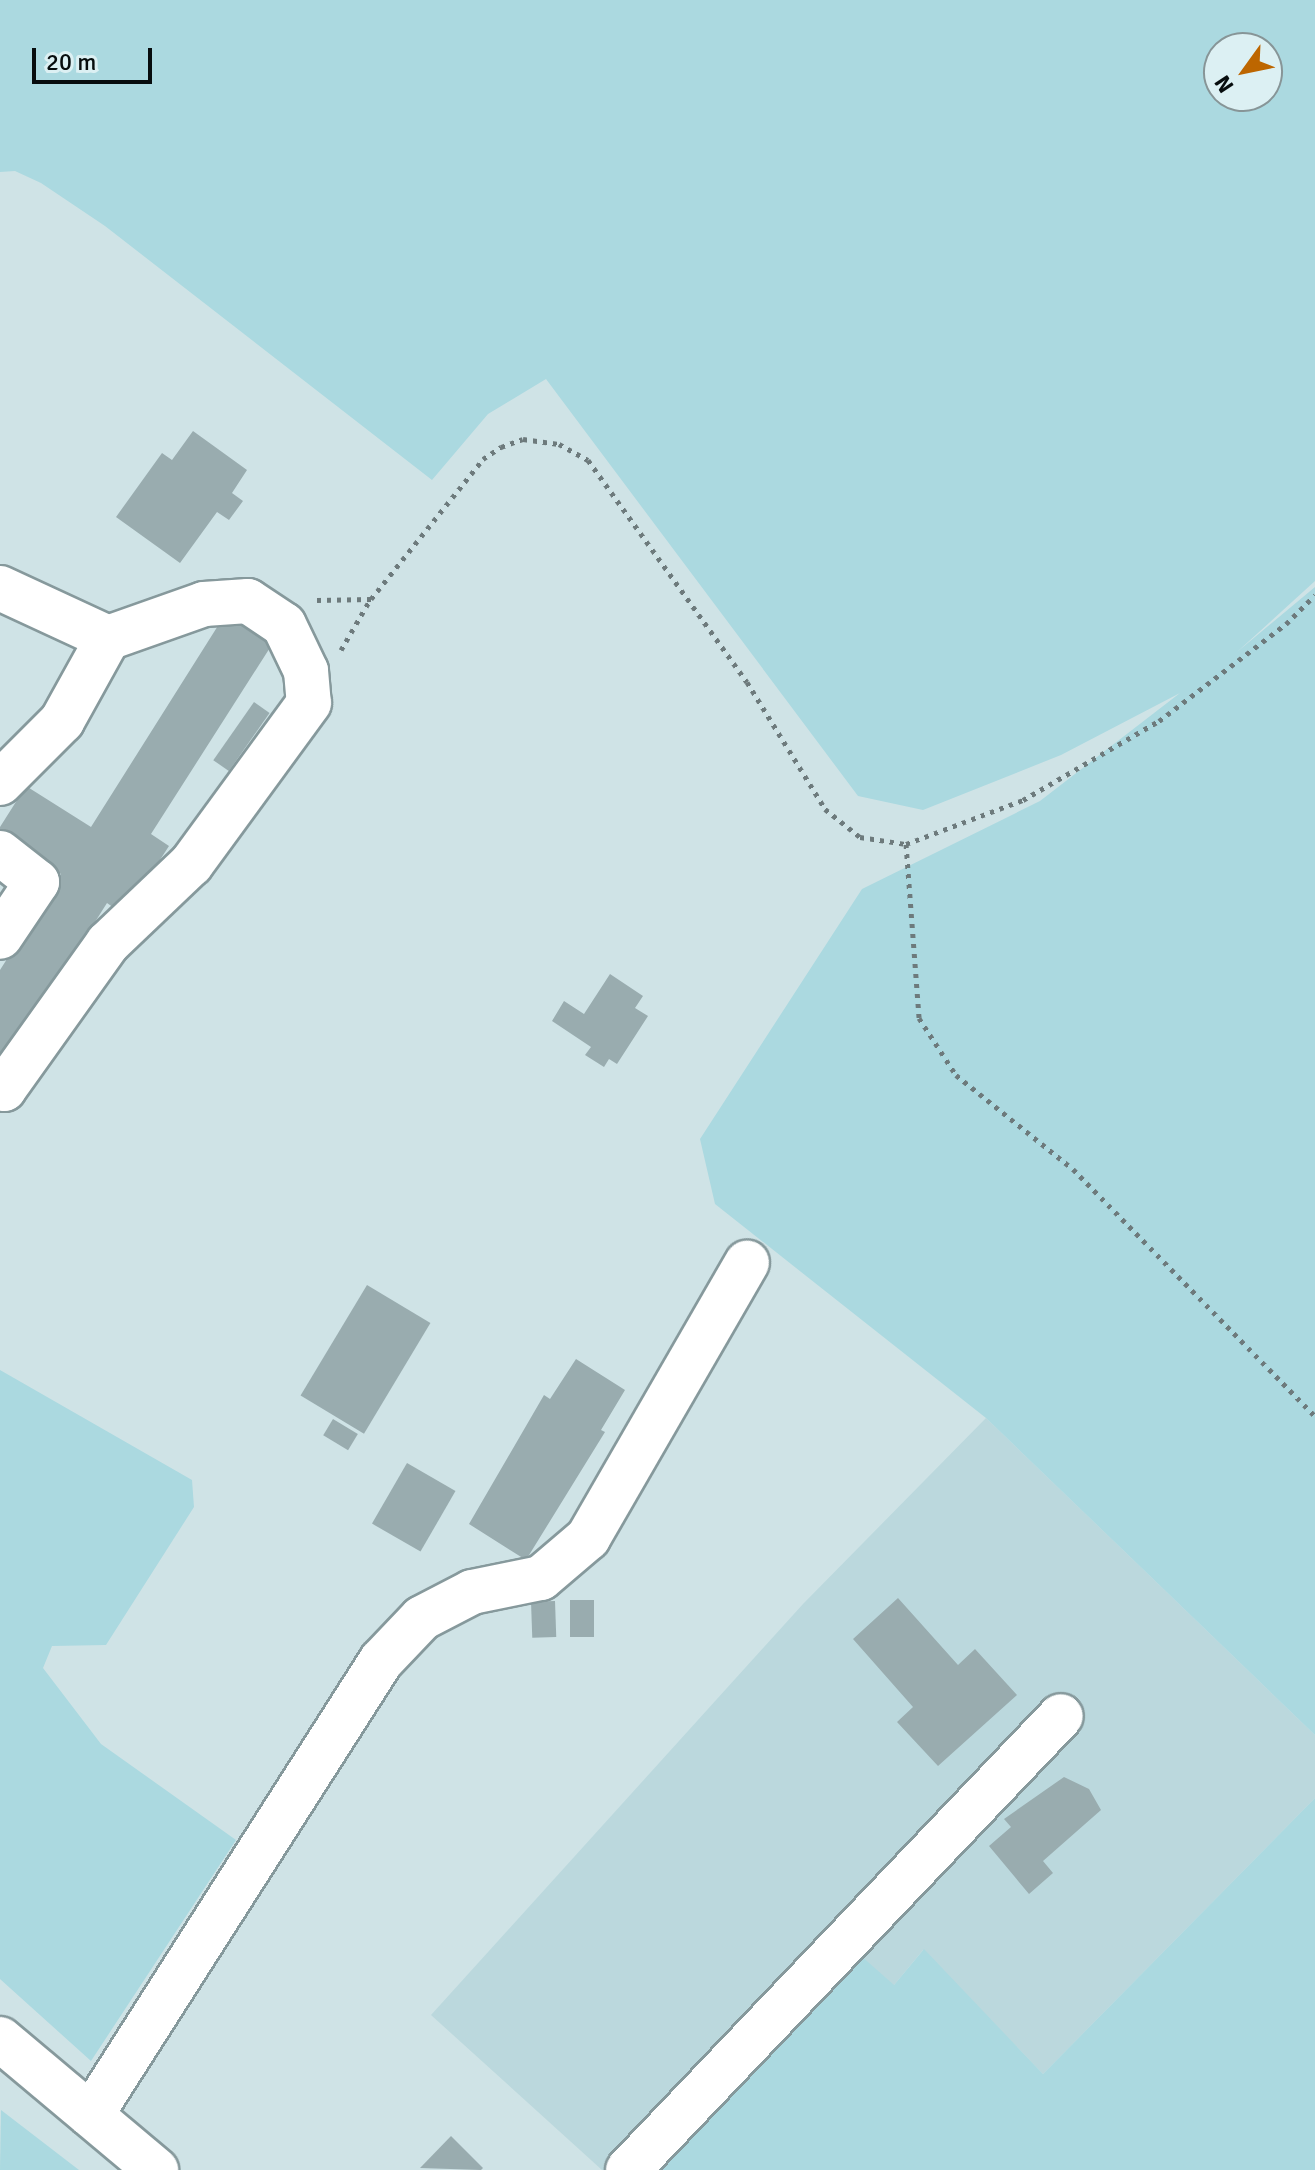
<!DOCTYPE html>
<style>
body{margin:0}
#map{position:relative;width:1315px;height:2170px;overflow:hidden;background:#cfe3e6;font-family:Signika,sans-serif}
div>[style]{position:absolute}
.built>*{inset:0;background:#bbd8dd}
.green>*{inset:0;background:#abd9e0}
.building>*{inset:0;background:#99acaf;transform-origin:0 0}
.path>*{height:5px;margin-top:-2.5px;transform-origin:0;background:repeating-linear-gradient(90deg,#6d7a7c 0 4px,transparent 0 10px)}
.roads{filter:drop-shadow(2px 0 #86999c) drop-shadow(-2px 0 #86999c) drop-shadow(0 2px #86999c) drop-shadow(0 -2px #86999c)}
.minor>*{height:44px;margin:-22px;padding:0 22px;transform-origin:22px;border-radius:22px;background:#fff}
span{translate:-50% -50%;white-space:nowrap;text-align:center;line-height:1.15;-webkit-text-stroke:8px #dcf0f3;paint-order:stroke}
.north{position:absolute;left:1203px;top:32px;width:80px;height:80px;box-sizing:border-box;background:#dcf0f3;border:2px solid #879597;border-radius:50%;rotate:237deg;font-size:22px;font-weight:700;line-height:32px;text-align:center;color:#070d0e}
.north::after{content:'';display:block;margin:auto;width:28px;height:36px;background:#bd6600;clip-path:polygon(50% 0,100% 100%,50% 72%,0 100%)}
.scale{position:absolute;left:32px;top:48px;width:120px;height:36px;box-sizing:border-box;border:4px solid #070d0e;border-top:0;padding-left:10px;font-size:24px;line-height:28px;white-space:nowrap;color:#070d0e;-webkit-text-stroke:6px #dcf0f3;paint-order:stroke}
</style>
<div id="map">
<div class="built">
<div style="clip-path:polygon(986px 1418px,1315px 1735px,1315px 1798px,1043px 2074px,923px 1950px,894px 1985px,637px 2170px,602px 2170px,431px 2015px,803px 1604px)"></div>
</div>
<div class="green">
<div style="clip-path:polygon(evenodd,0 0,1315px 0,1315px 581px,1237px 652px,1315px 587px,1315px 1735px,986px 1418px,715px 1204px,700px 1139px,862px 889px,1040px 801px,1180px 693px,1061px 755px,923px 810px,858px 796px,546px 379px,488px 414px,432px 480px,105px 226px,41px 183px,15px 171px,0 172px,0 0,1219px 48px,1267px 48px,1267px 96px,1219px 96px,1219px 48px)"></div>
<div style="clip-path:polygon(0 1370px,192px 1480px,194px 1507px,106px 1645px,52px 1646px,43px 1668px,101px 1744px,236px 1840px,91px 2061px,0 1979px)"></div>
<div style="clip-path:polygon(1315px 1798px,1315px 2170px,637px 2170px,851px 1947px,894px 1985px,924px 1949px,1043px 2074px)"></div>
<div style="clip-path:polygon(1px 2110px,79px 2170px,0 2170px)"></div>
</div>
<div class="building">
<div style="clip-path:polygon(193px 431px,247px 470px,232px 493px,243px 501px,229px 520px,217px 512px,180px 563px,116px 517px,162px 453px,172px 460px)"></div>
<div style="clip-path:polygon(226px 613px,273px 643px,151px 834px,169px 846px,124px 915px,107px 903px,5px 1064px,0 1061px,0 970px,61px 874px,0 835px,0 827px,26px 786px,91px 827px)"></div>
<div style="left:254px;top:702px;width:19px;height:71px;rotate:35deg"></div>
<div style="clip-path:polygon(610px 974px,643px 996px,635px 1008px,648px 1016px,617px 1064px,609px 1059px,604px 1067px,585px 1055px,591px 1047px,552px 1021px,564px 1001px,584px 1014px)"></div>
<div style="left:367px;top:1285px;width:74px;height:129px;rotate:31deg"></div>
<div style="clip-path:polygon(576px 1359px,625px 1390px,601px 1430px,605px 1432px,526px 1560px,469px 1524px,544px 1395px,550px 1399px)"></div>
<div style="left:333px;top:1419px;width:29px;height:19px;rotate:31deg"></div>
<div style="left:407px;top:1463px;width:56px;height:70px;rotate:30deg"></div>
<div style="clip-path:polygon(898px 1598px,958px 1665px,975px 1649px,1017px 1695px,938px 1766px,897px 1722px,913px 1707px,853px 1639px)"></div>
<div style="left:570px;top:1600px;width:24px;height:37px"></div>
<div style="left:555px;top:1601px;width:36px;height:24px;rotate:88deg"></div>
<div style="clip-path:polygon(1064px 1777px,1089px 1789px,1101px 1810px,1043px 1861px,1053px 1873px,1029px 1894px,989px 1846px,1011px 1827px,1004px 1819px)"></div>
<div style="clip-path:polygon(451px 2136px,483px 2168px,481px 2170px,420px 2168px)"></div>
</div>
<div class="path">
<div style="left:317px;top:600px;width:54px;rotate:-1.1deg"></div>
<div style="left:371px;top:599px;width:179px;rotate:-51.3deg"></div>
<div style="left:483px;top:459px;width:22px;rotate:-34deg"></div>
<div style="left:501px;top:447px;width:23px;rotate:-20deg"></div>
<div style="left:523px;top:439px;width:36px;rotate:8deg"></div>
<div style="left:559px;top:444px;width:33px;rotate:29deg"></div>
<div style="left:588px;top:460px;width:273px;rotate:54.4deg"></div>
<div style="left:747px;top:682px;width:149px;rotate:58.4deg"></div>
<div style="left:825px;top:809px;width:45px;rotate:38.7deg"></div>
<div style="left:860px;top:837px;width:47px;rotate:8.7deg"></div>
<div style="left:906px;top:844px;width:125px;rotate:-20.6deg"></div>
<div style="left:1023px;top:800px;width:157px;rotate:-30.2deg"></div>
<div style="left:1159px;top:721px;width:160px;rotate:-37.4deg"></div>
<div style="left:1286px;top:624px;width:41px;rotate:-45deg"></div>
<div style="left:341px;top:650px;width:58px;rotate:-59.9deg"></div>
<div style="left:906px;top:844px;width:174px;rotate:85.7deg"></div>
<div style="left:919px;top:1018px;width:68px;rotate:57deg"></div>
<div style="left:956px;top:1075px;width:150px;rotate:38.8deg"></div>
<div style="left:1073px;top:1169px;width:346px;rotate:45.6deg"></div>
</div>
<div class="roads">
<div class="minor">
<div style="left:0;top:588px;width:119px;rotate:24.8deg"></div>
<div style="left:108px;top:638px;width:102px;rotate:-19.5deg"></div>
<div style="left:204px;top:604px;width:44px;rotate:-3.9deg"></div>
<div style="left:248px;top:601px;width:43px;rotate:33.7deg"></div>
<div style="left:284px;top:625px;width:51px;rotate:64.4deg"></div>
<div style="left:306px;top:671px;width:32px;rotate:85deg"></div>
<div style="left:309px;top:703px;width:200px;rotate:126.2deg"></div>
<div style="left:191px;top:864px;width:115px;rotate:136.4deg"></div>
<div style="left:108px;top:943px;width:179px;rotate:125.5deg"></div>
<div style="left:4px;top:1089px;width:4px;rotate:-153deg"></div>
<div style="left:0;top:783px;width:88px;rotate:-45deg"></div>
<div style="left:62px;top:721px;width:95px;rotate:-61deg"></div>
<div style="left:0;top:853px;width:47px;rotate:38.1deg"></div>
<div style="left:37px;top:882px;width:66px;rotate:123.9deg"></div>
<div style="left:0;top:2039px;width:204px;rotate:40deg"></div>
<div style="left:91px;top:2115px;width:539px;rotate:-57.43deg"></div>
<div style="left:381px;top:1661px;width:59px;rotate:-46.4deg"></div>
<div style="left:422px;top:1618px;width:56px;rotate:-27.5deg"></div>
<div style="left:472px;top:1592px;width:70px;rotate:-11.5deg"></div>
<div style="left:541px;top:1578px;width:62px;rotate:-40.4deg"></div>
<div style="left:588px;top:1538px;width:318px;rotate:-60deg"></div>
<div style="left:628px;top:2170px;width:627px;rotate:-46.36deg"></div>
</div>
</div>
<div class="north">N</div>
<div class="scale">20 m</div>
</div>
